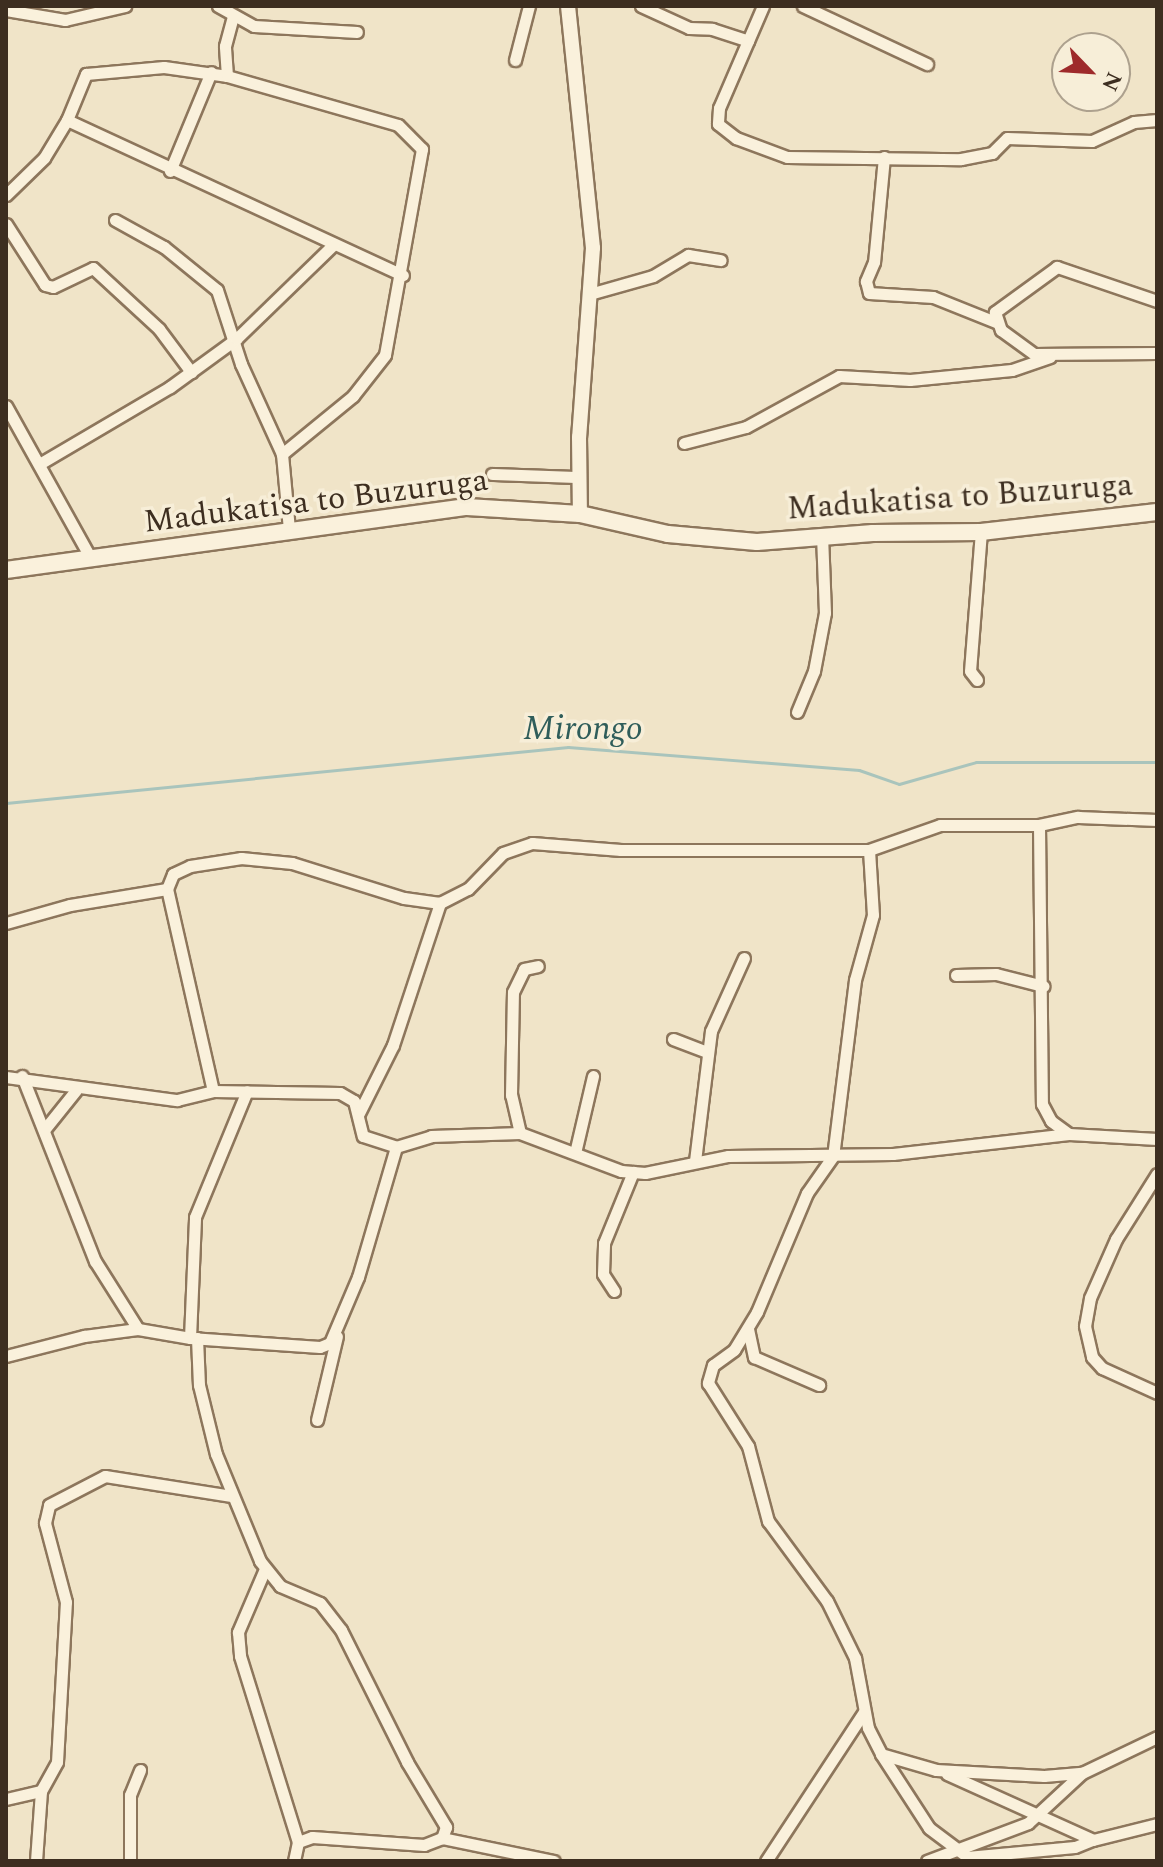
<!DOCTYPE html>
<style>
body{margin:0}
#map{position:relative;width:1163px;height:1867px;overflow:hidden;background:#f0e4c8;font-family:Spectral,serif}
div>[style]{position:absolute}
.stream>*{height:3px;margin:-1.5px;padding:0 1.5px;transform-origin:1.5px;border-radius:1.5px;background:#a9c4bc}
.roads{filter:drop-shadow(2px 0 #8d765c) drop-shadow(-2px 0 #8d765c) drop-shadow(0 2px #8d765c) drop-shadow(0 -2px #8d765c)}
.minor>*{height:11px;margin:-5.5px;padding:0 5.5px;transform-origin:5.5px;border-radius:5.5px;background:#faf1dc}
.tertiary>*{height:14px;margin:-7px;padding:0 7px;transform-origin:7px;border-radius:7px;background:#faf1dc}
.secondary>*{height:16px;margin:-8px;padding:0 8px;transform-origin:8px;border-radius:8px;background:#faf1dc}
span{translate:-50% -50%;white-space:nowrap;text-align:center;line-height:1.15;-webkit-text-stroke:7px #f7eed8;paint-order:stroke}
.street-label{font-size:32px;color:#3d2e20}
.water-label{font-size:34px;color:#2f5d5a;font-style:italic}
.frame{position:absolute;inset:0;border:8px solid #3d2e20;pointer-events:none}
.north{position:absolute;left:1051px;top:32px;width:80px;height:80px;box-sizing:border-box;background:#f7eed8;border:2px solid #ada18e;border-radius:50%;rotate:115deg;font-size:22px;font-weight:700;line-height:32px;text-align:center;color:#3d2e20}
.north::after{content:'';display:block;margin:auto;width:28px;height:36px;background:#9e2a2b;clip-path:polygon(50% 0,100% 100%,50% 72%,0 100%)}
</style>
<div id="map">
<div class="stream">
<div style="left:6px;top:803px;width:565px;rotate:-5.69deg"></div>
<div style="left:568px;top:747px;width:292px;rotate:4.5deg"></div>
<div style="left:859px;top:770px;width:42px;rotate:19.3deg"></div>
<div style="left:899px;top:784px;width:80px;rotate:-15.9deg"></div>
<div style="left:976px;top:762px;width:181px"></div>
</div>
<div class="roads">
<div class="minor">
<div style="left:218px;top:6px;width:41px;rotate:29.1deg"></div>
<div style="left:254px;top:26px;width:103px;rotate:3.3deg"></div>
<div style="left:641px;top:6px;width:53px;rotate:24.6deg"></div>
<div style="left:689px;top:28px;width:23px;rotate:2deg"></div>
<div style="left:712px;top:29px;width:38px;rotate:18deg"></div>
<div style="left:763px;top:6px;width:111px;rotate:113.3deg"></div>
<div style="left:719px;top:108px;width:16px;rotate:94deg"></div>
<div style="left:718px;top:124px;width:23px;rotate:38deg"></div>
<div style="left:736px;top:138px;width:54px;rotate:20.4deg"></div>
<div style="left:787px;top:157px;width:174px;rotate:0.7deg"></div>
<div style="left:961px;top:159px;width:32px;rotate:-11deg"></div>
<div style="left:992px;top:153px;width:21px;rotate:-45deg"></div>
<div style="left:1007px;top:138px;width:85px;rotate:2deg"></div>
<div style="left:1092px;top:141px;width:46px;rotate:-24.3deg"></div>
<div style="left:1134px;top:122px;width:23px;rotate:-5deg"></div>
<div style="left:803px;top:6px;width:137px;rotate:25.1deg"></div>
<div style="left:6px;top:10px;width:60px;rotate:9.6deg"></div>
<div style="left:65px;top:20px;width:62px;rotate:-13.1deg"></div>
<div style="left:515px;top:60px;width:56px;rotate:-75.5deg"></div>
<div style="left:227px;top:76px;width:30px;rotate:-94deg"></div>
<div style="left:225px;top:46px;width:31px;rotate:-75deg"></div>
<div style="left:67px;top:120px;width:50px;rotate:-67.6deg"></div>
<div style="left:86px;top:74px;width:78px;rotate:-5.1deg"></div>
<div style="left:164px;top:67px;width:64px;rotate:8.1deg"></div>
<div style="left:227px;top:76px;width:178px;rotate:16deg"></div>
<div style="left:398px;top:125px;width:34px;rotate:45deg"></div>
<div style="left:422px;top:149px;width:209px;rotate:100.2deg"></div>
<div style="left:385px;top:355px;width:52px;rotate:128deg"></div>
<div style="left:353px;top:396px;width:92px;rotate:140.8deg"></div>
<div style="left:282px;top:454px;width:75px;rotate:84.7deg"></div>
<div style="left:884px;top:157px;width:105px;rotate:95.4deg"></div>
<div style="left:874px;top:262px;width:21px;rotate:113deg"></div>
<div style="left:866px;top:281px;width:12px;rotate:76deg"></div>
<div style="left:869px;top:293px;width:64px;rotate:3.6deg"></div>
<div style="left:933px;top:297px;width:70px;rotate:21.8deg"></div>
<div style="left:170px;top:171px;width:107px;rotate:-67.5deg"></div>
<div style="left:6px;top:195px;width:53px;rotate:-44.2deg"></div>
<div style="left:44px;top:158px;width:44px;rotate:-58.8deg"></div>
<div style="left:67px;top:120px;width:370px;rotate:24.8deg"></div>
<div style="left:115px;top:220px;width:56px;rotate:28.9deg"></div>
<div style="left:164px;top:247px;width:68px;rotate:39.1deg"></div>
<div style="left:217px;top:290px;width:78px;rotate:72deg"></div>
<div style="left:241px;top:364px;width:99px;rotate:65.5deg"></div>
<div style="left:6px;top:224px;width:72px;rotate:57.4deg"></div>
<div style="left:45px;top:285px;width:8px;rotate:14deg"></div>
<div style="left:53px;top:287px;width:44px;rotate:-25.4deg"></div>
<div style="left:93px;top:268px;width:90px;rotate:42.7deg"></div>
<div style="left:159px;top:329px;width:54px;rotate:53.3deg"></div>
<div style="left:593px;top:293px;width:62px;rotate:-15.8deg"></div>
<div style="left:653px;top:276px;width:41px;rotate:-31deg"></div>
<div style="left:688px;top:255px;width:33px;rotate:9deg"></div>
<div style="left:1157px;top:301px;width:106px;rotate:-161.2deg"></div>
<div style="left:1057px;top:267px;width:77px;rotate:144deg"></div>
<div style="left:995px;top:312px;width:19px;rotate:72deg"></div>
<div style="left:1001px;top:330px;width:41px;rotate:36deg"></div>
<div style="left:1034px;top:354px;width:123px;rotate:-0.5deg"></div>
<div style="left:6px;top:406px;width:175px;rotate:60.9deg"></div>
<div style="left:684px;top:443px;width:64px;rotate:-14.5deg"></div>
<div style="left:746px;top:427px;width:106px;rotate:-28.7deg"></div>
<div style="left:839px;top:376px;width:71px;rotate:3.2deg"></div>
<div style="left:910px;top:380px;width:102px;rotate:-5.6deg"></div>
<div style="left:1012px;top:370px;width:40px;rotate:-18.9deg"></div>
<div style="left:41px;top:463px;width:150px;rotate:-30.5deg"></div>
<div style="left:170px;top:387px;width:82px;rotate:-36deg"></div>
<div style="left:236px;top:339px;width:136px;rotate:-44.1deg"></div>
<div style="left:492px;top:474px;width:85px;rotate:2deg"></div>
<div style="left:977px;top:680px;width:11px;rotate:-128deg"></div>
<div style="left:970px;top:671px;width:139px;rotate:-85.5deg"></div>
<div style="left:797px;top:712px;width:44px;rotate:-67.5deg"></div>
<div style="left:814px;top:671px;width:59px;rotate:-79.3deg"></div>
<div style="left:825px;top:613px;width:78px;rotate:-92.2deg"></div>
<div style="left:1039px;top:825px;width:279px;rotate:89.4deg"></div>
<div style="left:1042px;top:1104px;width:19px;rotate:62deg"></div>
<div style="left:1051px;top:1121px;width:22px;rotate:36deg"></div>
<div style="left:869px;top:850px;width:65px;rotate:86.5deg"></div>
<div style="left:873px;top:915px;width:67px;rotate:105.5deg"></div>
<div style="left:855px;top:980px;width:177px;rotate:97.1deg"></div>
<div style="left:833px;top:1156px;width:45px;rotate:125.1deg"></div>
<div style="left:807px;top:1193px;width:129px;rotate:112.8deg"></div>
<div style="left:757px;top:1312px;width:44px;rotate:121.2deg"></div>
<div style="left:734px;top:1350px;width:26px;rotate:144deg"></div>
<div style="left:713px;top:1365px;width:19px;rotate:106deg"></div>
<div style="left:708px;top:1383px;width:75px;rotate:57.6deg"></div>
<div style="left:748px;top:1446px;width:78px;rotate:75.1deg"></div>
<div style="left:768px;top:1521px;width:99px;rotate:53.6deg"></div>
<div style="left:827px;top:1601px;width:64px;rotate:63.8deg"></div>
<div style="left:855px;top:1658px;width:71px;rotate:79.5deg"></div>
<div style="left:868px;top:1728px;width:29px;rotate:63deg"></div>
<div style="left:881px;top:1754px;width:88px;rotate:57deg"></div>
<div style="left:929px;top:1828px;width:55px;rotate:36.9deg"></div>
<div style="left:6px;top:923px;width:66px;rotate:-15.7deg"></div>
<div style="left:70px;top:905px;width:98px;rotate:-9.4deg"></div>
<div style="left:956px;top:975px;width:40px;rotate:-1.4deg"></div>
<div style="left:996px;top:974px;width:49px;rotate:14.3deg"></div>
<div style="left:673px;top:1039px;width:36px;rotate:21deg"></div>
<div style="left:22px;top:1076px;width:199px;rotate:68.5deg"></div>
<div style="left:95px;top:1261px;width:80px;rotate:57.7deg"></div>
<div style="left:6px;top:1077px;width:173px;rotate:7.7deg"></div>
<div style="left:177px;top:1100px;width:37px;rotate:-14deg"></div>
<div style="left:213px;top:1091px;width:127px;rotate:0.9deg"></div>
<div style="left:340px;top:1093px;width:16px;rotate:30deg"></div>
<div style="left:354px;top:1101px;width:36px;rotate:76deg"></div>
<div style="left:363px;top:1136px;width:35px;rotate:18deg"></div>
<div style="left:213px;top:1091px;width:207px;rotate:-102.8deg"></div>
<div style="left:167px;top:889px;width:16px;rotate:-68deg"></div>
<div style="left:173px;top:874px;width:19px;rotate:-25deg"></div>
<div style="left:190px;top:866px;width:52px;rotate:-8.9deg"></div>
<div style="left:241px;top:858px;width:51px;rotate:5.6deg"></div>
<div style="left:292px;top:863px;width:117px;rotate:17.4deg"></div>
<div style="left:404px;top:898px;width:36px;rotate:8deg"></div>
<div style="left:440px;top:903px;width:31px;rotate:-27deg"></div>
<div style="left:468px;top:889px;width:50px;rotate:-45.8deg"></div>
<div style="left:503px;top:853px;width:31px;rotate:-19deg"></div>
<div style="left:532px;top:843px;width:89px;rotate:4.5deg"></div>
<div style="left:621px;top:850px;width:248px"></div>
<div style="left:869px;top:850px;width:75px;rotate:-19.4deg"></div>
<div style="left:940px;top:825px;width:99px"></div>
<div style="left:1039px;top:825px;width:40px;rotate:-12deg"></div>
<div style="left:1078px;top:817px;width:79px;rotate:2.2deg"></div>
<div style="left:358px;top:1115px;width:78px;rotate:-63.4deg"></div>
<div style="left:393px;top:1045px;width:150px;rotate:-71.7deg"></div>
<div style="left:44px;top:1130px;width:51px;rotate:-51.3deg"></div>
<div style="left:520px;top:1133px;width:39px;rotate:-103deg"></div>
<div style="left:511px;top:1095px;width:103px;rotate:-88.9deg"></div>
<div style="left:513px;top:992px;width:25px;rotate:-64deg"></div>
<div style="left:524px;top:969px;width:14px;rotate:-12deg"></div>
<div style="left:575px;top:1153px;width:79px;rotate:-76.8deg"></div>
<div style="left:695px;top:1161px;width:131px;rotate:-83deg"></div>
<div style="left:711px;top:1031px;width:80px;rotate:-65.7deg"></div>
<div style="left:1157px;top:1174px;width:77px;rotate:122.2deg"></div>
<div style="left:1116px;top:1239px;width:64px;rotate:113.8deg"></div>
<div style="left:1090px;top:1298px;width:28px;rotate:100deg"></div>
<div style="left:1085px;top:1326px;width:32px;rotate:77deg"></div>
<div style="left:1092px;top:1357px;width:15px;rotate:48deg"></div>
<div style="left:1102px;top:1368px;width:60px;rotate:24.4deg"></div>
<div style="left:614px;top:1291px;width:20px;rotate:-123deg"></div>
<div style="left:603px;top:1274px;width:31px;rotate:-88deg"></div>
<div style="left:604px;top:1243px;width:77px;rotate:-67.8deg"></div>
<div style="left:748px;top:1329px;width:29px;rotate:78deg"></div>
<div style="left:754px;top:1357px;width:71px;rotate:23.3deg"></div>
<div style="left:190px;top:1338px;width:121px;rotate:-87.6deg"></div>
<div style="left:195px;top:1217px;width:136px;rotate:-67.6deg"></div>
<div style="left:197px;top:1338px;width:47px;rotate:87.6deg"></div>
<div style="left:199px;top:1385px;width:71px;rotate:76.2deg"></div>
<div style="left:216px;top:1454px;width:116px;rotate:67.6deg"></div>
<div style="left:260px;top:1561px;width:32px;rotate:51deg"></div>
<div style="left:280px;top:1586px;width:43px;rotate:23deg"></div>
<div style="left:320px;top:1603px;width:34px;rotate:52deg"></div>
<div style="left:341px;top:1630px;width:148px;rotate:63.4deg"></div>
<div style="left:407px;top:1762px;width:76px;rotate:59deg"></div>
<div style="left:446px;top:1827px;width:12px;rotate:110deg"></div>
<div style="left:442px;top:1838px;width:19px;rotate:159deg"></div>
<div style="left:424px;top:1845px;width:112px;rotate:-175.9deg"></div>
<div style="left:312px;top:1837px;width:15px;rotate:160deg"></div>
<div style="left:298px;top:1842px;width:19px;rotate:102deg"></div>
<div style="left:6px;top:1356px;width:81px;rotate:-14.4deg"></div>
<div style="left:84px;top:1336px;width:54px;rotate:-7.4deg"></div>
<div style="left:138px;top:1329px;width:53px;rotate:9.8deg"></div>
<div style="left:190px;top:1338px;width:130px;rotate:4deg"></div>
<div style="left:320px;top:1347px;width:11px;rotate:-22deg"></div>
<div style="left:330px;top:1343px;width:72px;rotate:-67deg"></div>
<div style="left:358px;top:1277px;width:135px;rotate:-73.7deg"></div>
<div style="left:396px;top:1147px;width:37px;rotate:-17deg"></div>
<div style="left:431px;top:1136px;width:89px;rotate:-1.9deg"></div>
<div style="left:520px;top:1133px;width:108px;rotate:20.6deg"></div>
<div style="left:621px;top:1171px;width:24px;rotate:5deg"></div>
<div style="left:645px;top:1173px;width:85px;rotate:-11.6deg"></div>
<div style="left:728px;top:1156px;width:165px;rotate:-0.7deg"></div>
<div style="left:893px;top:1154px;width:177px;rotate:-6.5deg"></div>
<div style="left:1069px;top:1134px;width:88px;rotate:3.3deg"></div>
<div style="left:317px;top:1420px;width:86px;rotate:-76.6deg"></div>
<div style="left:265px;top:1569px;width:69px;rotate:113.2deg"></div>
<div style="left:238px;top:1632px;width:24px;rotate:85deg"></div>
<div style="left:240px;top:1656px;width:195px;rotate:72.7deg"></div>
<div style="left:881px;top:1754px;width:57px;rotate:16.2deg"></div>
<div style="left:936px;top:1770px;width:108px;rotate:3.2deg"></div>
<div style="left:1044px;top:1776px;width:38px;rotate:-5deg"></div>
<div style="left:1082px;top:1773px;width:83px;rotate:-25.6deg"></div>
<div style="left:947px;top:1774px;width:160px;rotate:24.3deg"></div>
<div style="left:1093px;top:1840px;width:66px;rotate:-14deg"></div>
<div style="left:6px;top:1799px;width:36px;rotate:-13deg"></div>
<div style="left:41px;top:1791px;width:33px;rotate:-61deg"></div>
<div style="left:57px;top:1762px;width:160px;rotate:-86.8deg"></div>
<div style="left:66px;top:1602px;width:82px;rotate:-104.9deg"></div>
<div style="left:45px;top:1523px;width:18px;rotate:-77deg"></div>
<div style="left:49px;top:1505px;width:63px;rotate:-27.4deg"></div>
<div style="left:105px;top:1476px;width:128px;rotate:9deg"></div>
<div style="left:442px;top:1838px;width:114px;rotate:11.6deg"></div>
<div style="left:967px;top:1857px;width:108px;rotate:-5.3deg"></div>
<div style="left:1075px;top:1847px;width:18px;rotate:-22deg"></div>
<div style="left:36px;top:1861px;width:70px;rotate:-85.9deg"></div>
<div style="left:130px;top:1861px;width:66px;rotate:-90deg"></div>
<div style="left:130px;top:1795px;width:27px;rotate:-68deg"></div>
<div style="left:766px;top:1861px;width:178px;rotate:-56.7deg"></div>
<div style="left:927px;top:1861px;width:108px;rotate:-20.6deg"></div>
<div style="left:1028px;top:1823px;width:74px;rotate:-42.8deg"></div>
</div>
<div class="tertiary">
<div style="left:568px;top:6px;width:243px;rotate:84.1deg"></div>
<div style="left:593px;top:248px;width:190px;rotate:94.2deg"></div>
<div style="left:579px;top:437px;width:77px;rotate:89.3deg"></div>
</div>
<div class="secondary">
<div style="left:6px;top:570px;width:465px;rotate:-7.8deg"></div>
<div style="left:467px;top:507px;width:113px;rotate:3.5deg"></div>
<div style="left:580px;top:514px;width:90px;rotate:12.8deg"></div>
<div style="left:668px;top:534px;width:89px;rotate:5.1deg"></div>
<div style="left:757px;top:542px;width:116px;rotate:-4.4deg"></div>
<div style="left:873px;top:533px;width:108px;rotate:-0.5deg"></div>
<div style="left:981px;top:532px;width:177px;rotate:-6.5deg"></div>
</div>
</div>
<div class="street-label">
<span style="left:960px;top:498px;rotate:-4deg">Madukatisa to Buzuruga</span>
<span style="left:316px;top:502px;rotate:-7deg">Madukatisa to Buzuruga</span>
</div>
<div class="water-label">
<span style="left:583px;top:730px">Mirongo</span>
</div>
<div class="frame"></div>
<div class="north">N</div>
</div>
